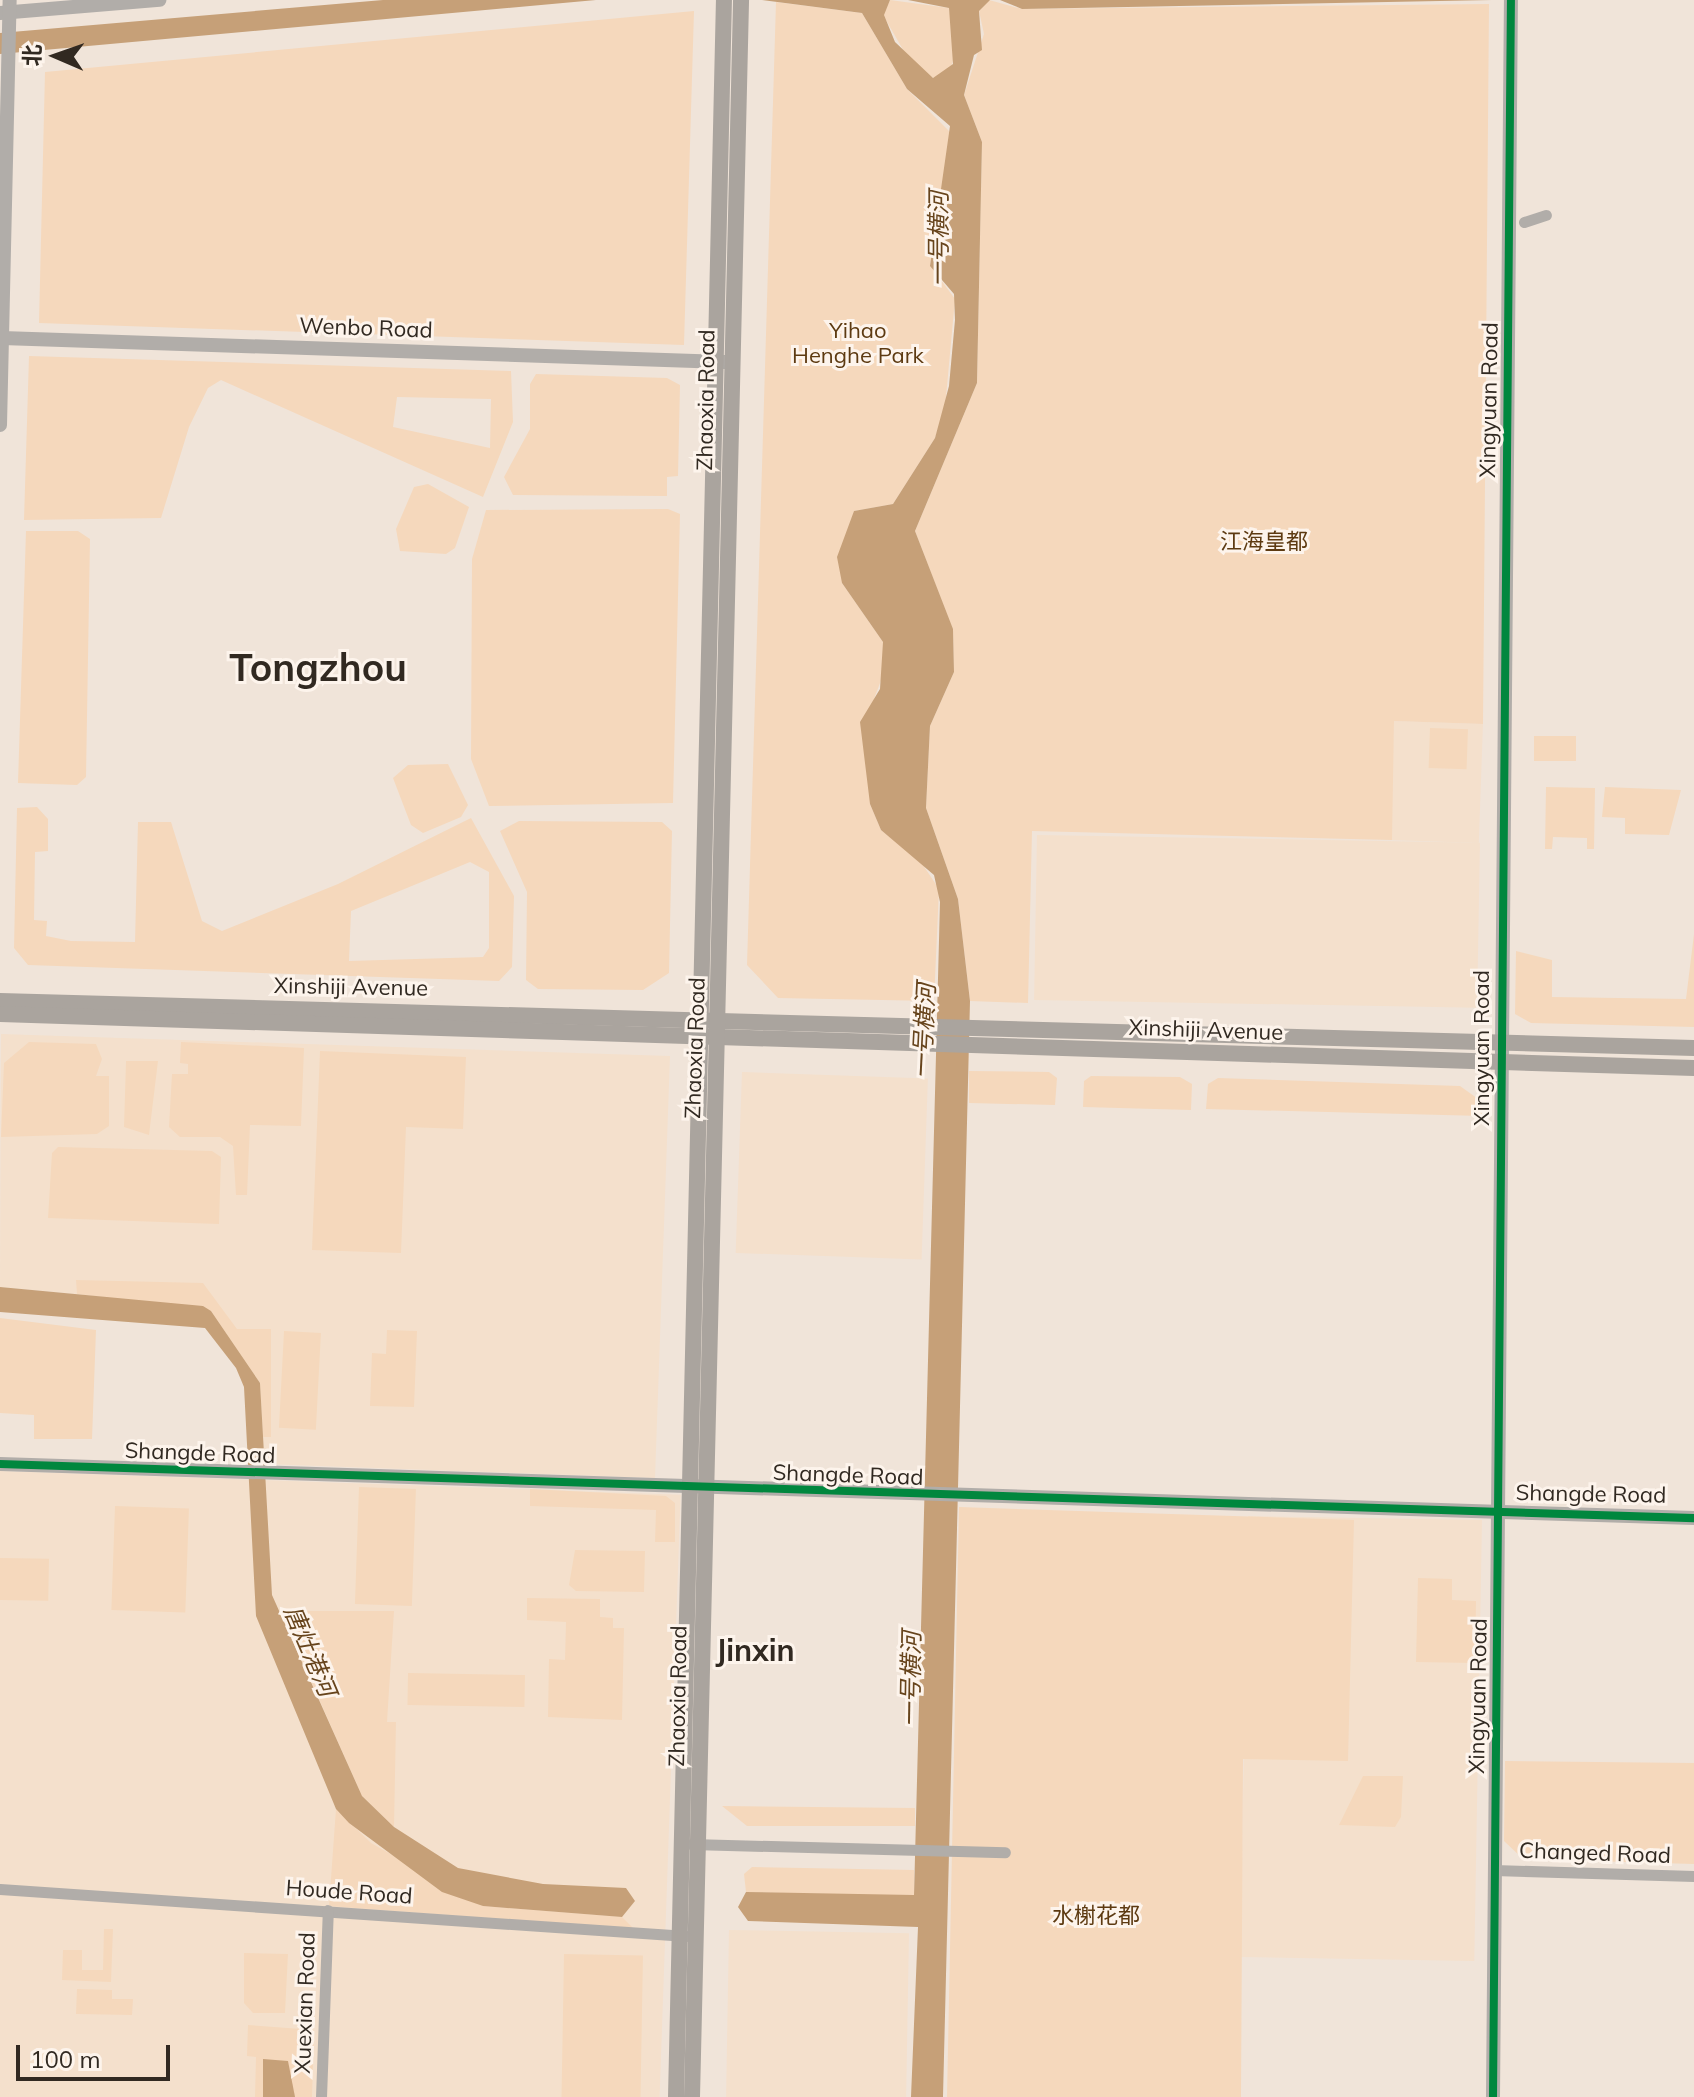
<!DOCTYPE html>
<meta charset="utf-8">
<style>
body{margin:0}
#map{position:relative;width:1694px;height:2097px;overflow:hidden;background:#f0e4d9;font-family:Mulish,"Noto Sans SC",sans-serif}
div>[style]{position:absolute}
.built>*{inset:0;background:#f4e0cc;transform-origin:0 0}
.green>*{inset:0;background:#f5d8bc;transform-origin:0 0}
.water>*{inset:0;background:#c6a078}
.minor>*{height:11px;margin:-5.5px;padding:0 5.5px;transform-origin:5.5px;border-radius:5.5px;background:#b1ada9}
.tertiary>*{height:14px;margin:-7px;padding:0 7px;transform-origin:7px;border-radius:7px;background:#b1ada9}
.primary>*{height:16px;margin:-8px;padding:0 8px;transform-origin:8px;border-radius:8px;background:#aaa49e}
.cycleway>*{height:8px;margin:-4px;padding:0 4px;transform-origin:4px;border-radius:4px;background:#00873e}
span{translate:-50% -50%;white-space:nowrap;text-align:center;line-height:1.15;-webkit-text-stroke:6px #fdf4ec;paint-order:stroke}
.street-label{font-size:22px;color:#312921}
.park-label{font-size:22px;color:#5d3a11}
.water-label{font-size:24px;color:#67441c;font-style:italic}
.district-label{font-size:30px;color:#312921;font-weight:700}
.town-label{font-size:38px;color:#312921;font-weight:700}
.north{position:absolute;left:16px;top:16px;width:80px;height:80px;-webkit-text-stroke:6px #fdf4ec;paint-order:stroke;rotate:272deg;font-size:22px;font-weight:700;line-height:32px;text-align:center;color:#312921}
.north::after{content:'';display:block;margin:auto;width:28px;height:36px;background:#312921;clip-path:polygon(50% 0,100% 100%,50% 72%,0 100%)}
.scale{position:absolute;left:16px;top:2045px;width:154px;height:36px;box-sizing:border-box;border:4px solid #312921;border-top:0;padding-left:10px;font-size:24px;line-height:28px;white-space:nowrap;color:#312921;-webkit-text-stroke:6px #fdf4ec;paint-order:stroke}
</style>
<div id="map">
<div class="built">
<div style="left:1394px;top:721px;width:89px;height:119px;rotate:2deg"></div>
<div style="left:1037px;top:835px;width:443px;height:165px;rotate:1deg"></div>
<div style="clip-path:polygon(1px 1034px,670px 1056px,655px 1478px,263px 1464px,260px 1383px,203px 1306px,0 1287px)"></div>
<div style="left:742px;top:1072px;width:186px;height:181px;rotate:2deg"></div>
<div style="left:0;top:1471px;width:681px;height:626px;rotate:2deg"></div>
<div style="left:1248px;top:1516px;width:234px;height:441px;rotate:1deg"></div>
<div style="left:729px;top:1930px;width:180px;height:167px;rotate:1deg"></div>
</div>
<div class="green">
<div style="clip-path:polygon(890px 0,949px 8px,956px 49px,950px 72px,933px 78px,909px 60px,883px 15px)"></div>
<div style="clip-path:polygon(989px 0,1022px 9px,1489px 4px,1483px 724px,1394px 721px,1392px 840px,1032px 831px,1028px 1003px,970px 1001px,958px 899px,926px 808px,930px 726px,954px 672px,953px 630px,915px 531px,977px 383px,982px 142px,964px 95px,984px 34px,979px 11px)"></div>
<div style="clip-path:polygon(776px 2px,862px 13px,907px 89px,952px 134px,930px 265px,955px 299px,945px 408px,935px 438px,893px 504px,854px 511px,842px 583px,883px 642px,883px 675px,874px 699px,870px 804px,881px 830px,921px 862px,939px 889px,934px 1001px,778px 998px,747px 965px)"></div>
<div style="clip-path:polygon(694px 11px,684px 345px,39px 323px,45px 72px)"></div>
<div style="clip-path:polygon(evenodd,29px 356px,511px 371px,513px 422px,483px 497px,221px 380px,208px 388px,189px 427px,161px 518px,24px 520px,29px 356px,397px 397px,491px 399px,490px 448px,393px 427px,397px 397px)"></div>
<div style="clip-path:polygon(536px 374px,667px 378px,680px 385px,678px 476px,667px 477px,667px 496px,513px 495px,504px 477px,530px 429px,530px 384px)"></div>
<div style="clip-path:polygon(428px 484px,469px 507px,455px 548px,446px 554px,400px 551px,396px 529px,414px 487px)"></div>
<div style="clip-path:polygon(668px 509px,680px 514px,673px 803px,489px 806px,471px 759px,472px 559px,486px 510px)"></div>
<div style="clip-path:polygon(26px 531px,78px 531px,90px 539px,86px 777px,77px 785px,18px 783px)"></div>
<div style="left:1430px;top:728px;width:38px;height:40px;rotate:2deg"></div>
<div style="left:1534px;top:736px;width:42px;height:25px"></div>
<div style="clip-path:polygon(448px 764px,468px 805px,461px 817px,423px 833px,411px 825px,393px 778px,408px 765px)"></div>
<div style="clip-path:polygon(1546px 787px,1595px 788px,1594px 849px,1587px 849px,1587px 838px,1553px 837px,1552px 849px,1545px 849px)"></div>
<div style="clip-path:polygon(1605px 787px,1681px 790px,1669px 835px,1625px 834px,1625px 818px,1602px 817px)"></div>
<div style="clip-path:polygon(evenodd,37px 807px,48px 819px,48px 851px,35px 852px,34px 920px,47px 921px,46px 936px,71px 941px,135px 942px,138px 822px,171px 822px,202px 921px,222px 931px,338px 884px,471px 818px,514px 896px,512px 967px,499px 981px,28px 965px,14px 948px,17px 808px,37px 807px,470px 862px,489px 872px,489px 948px,483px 957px,349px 961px,351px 911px,470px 862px)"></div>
<div style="clip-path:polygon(519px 821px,662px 822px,672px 831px,669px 973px,643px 990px,538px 989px,526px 980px,527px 892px,500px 831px)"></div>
<div style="clip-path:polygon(1694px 934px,1694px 1027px,1531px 1023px,1515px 1014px,1516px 951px,1552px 960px,1552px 997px,1686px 999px)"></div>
<div style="clip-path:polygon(29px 1042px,96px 1044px,102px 1059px,96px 1076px,109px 1076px,109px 1126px,97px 1134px,1px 1137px,4px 1063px)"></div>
<div style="clip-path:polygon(181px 1042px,304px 1048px,301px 1126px,250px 1125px,247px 1195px,236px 1195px,233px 1146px,220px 1137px,180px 1137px,169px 1127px,172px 1074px,188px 1074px,188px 1064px,180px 1063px)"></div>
<div style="clip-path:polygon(320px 1051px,466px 1057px,463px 1129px,406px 1127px,401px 1253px,312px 1250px)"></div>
<div style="clip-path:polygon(126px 1061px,158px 1061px,149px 1135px,124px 1127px)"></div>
<div style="clip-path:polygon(969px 1071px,1049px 1072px,1057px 1078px,1055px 1105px,969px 1103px)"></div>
<div style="clip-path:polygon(1091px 1076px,1180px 1077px,1192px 1084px,1191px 1110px,1083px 1107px,1084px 1081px)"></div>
<div style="clip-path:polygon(1218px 1078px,1460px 1086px,1481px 1101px,1482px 1116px,1206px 1109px,1208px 1084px)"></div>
<div style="clip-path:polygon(58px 1147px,212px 1151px,221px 1157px,219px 1224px,48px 1218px,52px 1153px)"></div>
<div style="clip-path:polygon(76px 1280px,203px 1283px,237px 1329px,271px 1329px,271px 1437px,263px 1437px,260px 1383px,211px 1311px,77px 1294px)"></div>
<div style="clip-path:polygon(0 1318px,96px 1330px,92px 1439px,34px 1439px,34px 1415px,0 1413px)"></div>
<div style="clip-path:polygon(387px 1330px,417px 1331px,414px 1407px,370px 1406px,372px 1353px,386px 1354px)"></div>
<div style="left:284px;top:1331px;width:37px;height:97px;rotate:3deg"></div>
<div style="left:359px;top:1487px;width:57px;height:117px;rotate:2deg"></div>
<div style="clip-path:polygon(530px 1489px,666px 1496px,675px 1503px,675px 1542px,655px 1542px,656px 1510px,530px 1506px)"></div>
<div style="left:115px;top:1506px;width:74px;height:104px;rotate:2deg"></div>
<div style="clip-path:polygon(959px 1507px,1354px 1520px,1348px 1761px,1243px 1759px,1241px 2097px,947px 2097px)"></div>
<div style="clip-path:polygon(575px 1550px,645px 1551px,644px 1592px,576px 1591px,569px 1585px)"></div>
<div style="left:0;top:1558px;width:49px;height:42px;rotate:1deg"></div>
<div style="clip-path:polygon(1418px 1578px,1452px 1579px,1452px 1600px,1476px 1601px,1475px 1663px,1416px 1662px)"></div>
<div style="clip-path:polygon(527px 1598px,600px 1599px,600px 1617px,613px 1618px,613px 1628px,624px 1628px,622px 1720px,548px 1717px,549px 1659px,565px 1660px,566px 1622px,527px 1620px)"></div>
<div style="clip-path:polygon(280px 1611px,394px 1611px,387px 1722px,396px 1722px,394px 1827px,362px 1796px)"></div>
<div style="left:408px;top:1673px;width:117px;height:32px;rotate:1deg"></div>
<div style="clip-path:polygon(1505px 1761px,1694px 1763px,1694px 1864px,1523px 1859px,1504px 1841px)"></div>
<div style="clip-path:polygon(1363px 1776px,1403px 1776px,1401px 1817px,1395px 1827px,1339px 1825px)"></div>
<div style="clip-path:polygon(722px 1806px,915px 1808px,915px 1826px,747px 1826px)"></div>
<div style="clip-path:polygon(336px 1809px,371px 1843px,483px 1906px,622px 1917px,634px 1929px,329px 1906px)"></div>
<div style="clip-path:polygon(752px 1867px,914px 1870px,914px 1896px,746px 1892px,744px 1874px)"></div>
<div style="clip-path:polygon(104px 1929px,113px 1929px,111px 1982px,62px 1980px,63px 1950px,82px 1950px,82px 1970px,103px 1970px)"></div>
<div style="clip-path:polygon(244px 1953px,288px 1954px,285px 2013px,253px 2013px,244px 2003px)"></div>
<div style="left:564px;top:1954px;width:79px;height:143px;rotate:1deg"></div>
<div style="clip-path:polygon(77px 1989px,112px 1990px,112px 1999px,133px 1999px,132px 2015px,76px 2014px)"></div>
<div style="clip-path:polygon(248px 2025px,314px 2030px,312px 2097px,255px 2097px,256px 2057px,247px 2056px)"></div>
</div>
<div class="water">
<div style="clip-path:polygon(383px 0,596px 0,0 54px,0 33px)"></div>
<div style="clip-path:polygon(762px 0,890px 0,884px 15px,895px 42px,933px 78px,953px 64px,949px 8px,908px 0,990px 0,979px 11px,982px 50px,974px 55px,964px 95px,982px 142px,977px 383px,915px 531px,953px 629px,954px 672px,930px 726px,926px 808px,958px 899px,970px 1001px,943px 2097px,911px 2097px,918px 1927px,748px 1921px,738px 1907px,746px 1892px,914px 1895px,940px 902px,934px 875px,881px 830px,870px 804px,860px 722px,880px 689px,883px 642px,842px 583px,837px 557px,854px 511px,893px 504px,935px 438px,949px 386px,955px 320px,954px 294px,930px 266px,950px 126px,907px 89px,862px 13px)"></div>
<div style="clip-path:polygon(1000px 0,1492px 0,1022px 9px)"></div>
<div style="clip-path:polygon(0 1287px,203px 1306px,211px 1311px,260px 1383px,272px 1595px,362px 1796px,394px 1827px,458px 1868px,543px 1884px,626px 1888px,635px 1901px,622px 1917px,483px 1906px,442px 1892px,349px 1823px,336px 1809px,256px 1616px,244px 1387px,236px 1368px,205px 1328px,0 1312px)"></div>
<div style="clip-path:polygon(263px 2059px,288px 2061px,295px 2097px,263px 2097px)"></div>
</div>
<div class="minor">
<div style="left:1524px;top:222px;width:23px;rotate:-18deg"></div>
<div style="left:691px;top:1844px;width:314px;rotate:1.5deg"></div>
<div style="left:1494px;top:1870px;width:200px;rotate:1.7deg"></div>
<div style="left:0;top:1889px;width:688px;rotate:3.92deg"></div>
<div style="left:321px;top:2097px;width:187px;rotate:-87.9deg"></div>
</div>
<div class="tertiary">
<div style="left:0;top:13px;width:160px;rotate:-4.7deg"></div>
<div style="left:2px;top:338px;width:723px;rotate:1.9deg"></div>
<div style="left:0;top:425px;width:425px;rotate:-88.7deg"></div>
<div style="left:0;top:1464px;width:1695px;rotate:1.83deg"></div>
<div style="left:1493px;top:2097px;width:2097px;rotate:-89.51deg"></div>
</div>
<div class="primary">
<div style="left:0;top:1001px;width:1695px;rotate:1.59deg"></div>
<div style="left:0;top:1014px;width:1695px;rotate:1.83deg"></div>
<div style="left:676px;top:2097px;width:2098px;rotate:-88.69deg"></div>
<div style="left:692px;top:2097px;width:2098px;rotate:-88.66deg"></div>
</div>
<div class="cycleway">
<div style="left:0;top:1464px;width:1695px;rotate:1.83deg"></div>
<div style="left:1493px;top:2097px;width:2097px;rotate:-89.51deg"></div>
</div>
<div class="street-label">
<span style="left:366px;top:328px;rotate:2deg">Wenbo Road</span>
<span style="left:706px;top:400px;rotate:-89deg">Zhaoxia Road</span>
<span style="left:1489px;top:400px;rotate:-89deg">Xingyuan Road</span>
<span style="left:351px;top:987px;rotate:1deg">Xinshiji Avenue</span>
<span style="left:1206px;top:1030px;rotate:2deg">Xinshiji Avenue</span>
<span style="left:695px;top:1048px;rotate:-88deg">Zhaoxia Road</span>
<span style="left:1482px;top:1048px;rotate:-90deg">Xingyuan Road</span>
<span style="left:200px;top:1453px;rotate:2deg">Shangde Road</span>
<span style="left:848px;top:1475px;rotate:2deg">Shangde Road</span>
<span style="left:1591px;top:1494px;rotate:1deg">Shangde Road</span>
<span style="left:678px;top:1696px;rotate:-89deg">Zhaoxia Road</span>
<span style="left:1478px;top:1696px;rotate:-89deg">Xingyuan Road</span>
<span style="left:1595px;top:1853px;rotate:2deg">Changed Road</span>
<span style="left:349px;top:1892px;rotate:4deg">Houde Road</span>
<span style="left:305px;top:2003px;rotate:-88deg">Xuexian Road</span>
</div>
<div class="park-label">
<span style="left:858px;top:343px">Yihao<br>Henghe Park</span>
<span style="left:1264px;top:542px">江海皇都</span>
<span style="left:1096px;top:1916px">水榭花都</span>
</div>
<div class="water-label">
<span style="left:939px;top:239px;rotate:-90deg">一号横河</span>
<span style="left:924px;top:1031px;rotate:-87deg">一号横河</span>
<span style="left:310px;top:1651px;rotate:67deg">唐灶港河</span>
<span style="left:911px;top:1679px;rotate:-89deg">一号横河</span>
</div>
<div class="district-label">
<span style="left:755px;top:1650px">Jinxin</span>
</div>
<div class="town-label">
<span style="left:318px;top:668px">Tongzhou</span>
</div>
<div class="north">北</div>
<div class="scale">100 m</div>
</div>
